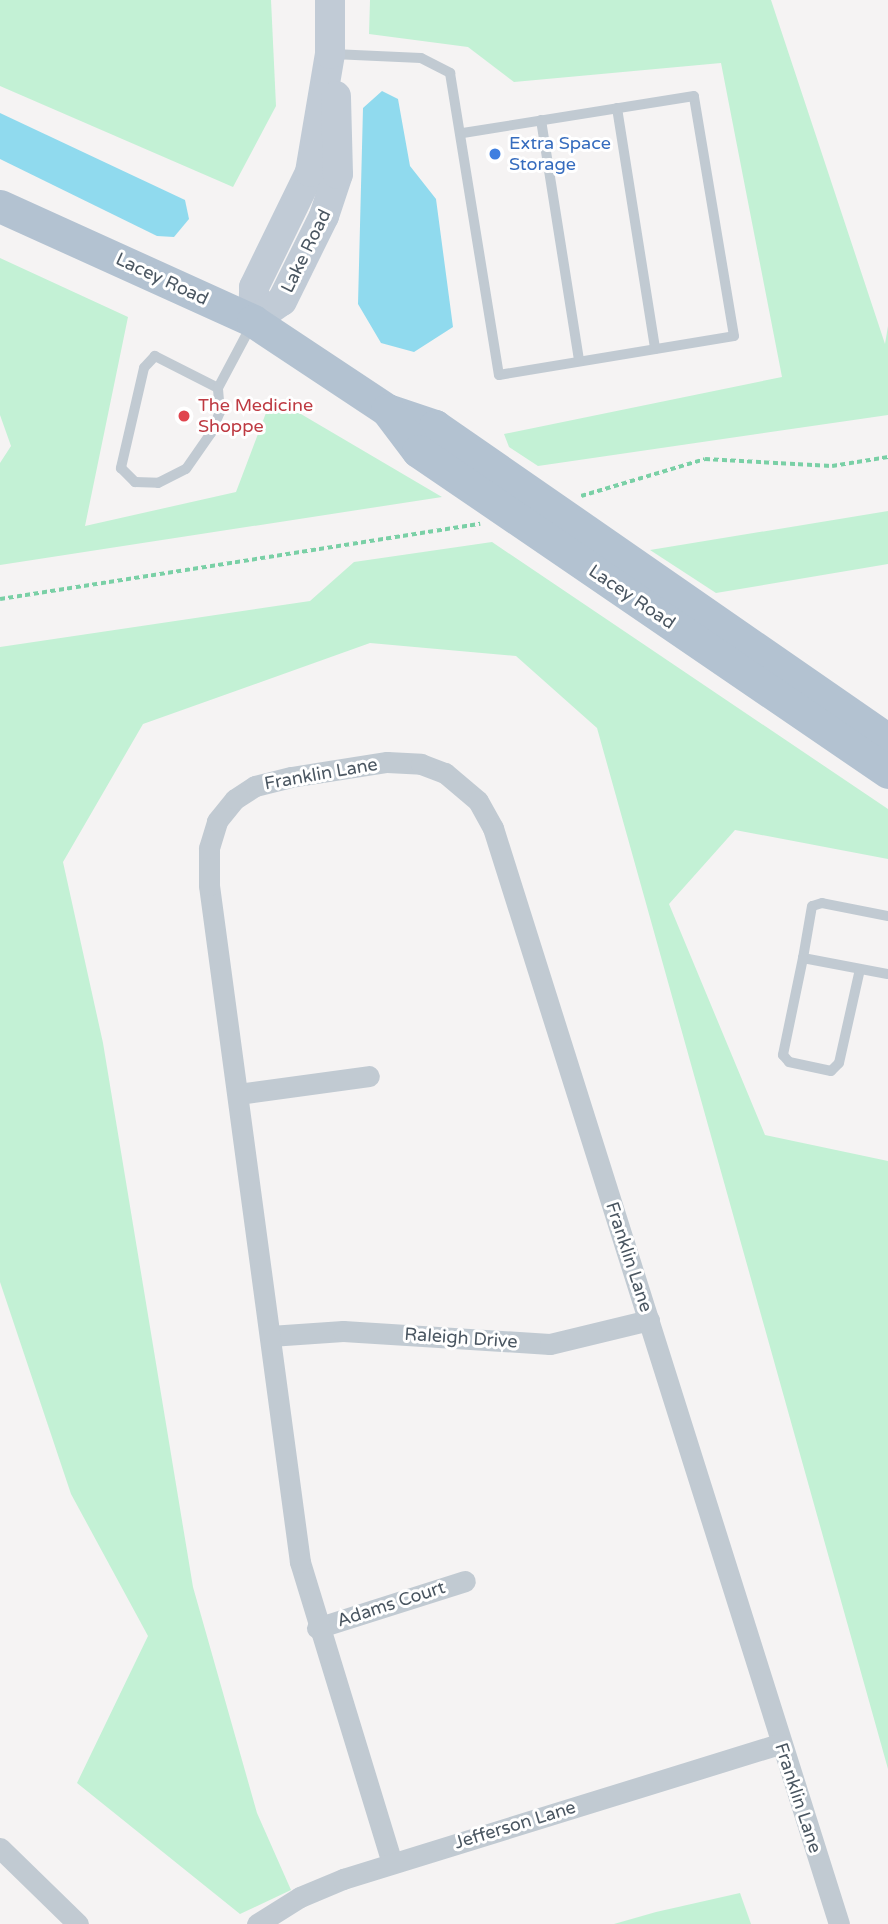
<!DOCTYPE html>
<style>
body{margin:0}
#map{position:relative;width:888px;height:1924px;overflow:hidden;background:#f5f3f3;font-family:"Varela Round",sans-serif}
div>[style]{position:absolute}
.green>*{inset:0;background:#c3f1d5}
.water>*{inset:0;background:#90daee}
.path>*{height:3.5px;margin-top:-1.75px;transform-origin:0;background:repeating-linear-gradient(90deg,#7ad0a6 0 5px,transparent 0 8.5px)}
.lane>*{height:10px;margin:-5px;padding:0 5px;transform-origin:5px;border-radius:5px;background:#c1cad2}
.street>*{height:21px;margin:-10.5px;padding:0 10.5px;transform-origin:10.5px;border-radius:10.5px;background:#c1cad2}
.secondary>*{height:30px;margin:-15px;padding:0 15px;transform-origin:15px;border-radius:15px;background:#c1cbd6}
.primary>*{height:33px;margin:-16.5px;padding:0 16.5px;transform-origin:16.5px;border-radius:16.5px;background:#b3c2d1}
.dots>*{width:19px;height:19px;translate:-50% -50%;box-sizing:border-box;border:4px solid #fff;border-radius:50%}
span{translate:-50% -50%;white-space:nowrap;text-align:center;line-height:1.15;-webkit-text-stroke:6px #fff;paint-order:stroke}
.shop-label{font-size:18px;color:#366cbe}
.left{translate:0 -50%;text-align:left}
.street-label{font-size:18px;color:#4a5661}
.health-label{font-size:18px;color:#be3a42}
</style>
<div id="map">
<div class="green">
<div style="clip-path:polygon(0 0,271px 0,276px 106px,233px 187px,0 86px)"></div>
<div style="clip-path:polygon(370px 0,771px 0,885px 344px,888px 326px,888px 415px,538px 466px,509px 447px,504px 434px,782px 377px,721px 63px,514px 82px,468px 47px,369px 34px)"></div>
<div style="clip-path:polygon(0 258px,128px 317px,85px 526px,236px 492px,272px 397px,442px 497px,0 565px,0 463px,11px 446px,0 415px)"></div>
<div style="clip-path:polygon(888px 511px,888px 564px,716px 593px,650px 550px)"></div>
<div style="clip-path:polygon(492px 542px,888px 809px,888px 859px,735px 830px,669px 904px,765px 1135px,888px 1161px,888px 1769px,597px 728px,516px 656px,370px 643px,143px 724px,63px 862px,103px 1043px,193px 1587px,257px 1813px,291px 1890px,240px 1914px,77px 1783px,148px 1636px,71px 1494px,0 1282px,0 647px,310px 601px,354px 562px)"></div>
<div style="clip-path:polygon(740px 1893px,751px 1924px,614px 1924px,656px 1912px)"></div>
</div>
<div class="water">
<div style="clip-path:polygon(382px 91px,398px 99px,410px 166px,436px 199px,453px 327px,414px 352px,381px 343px,358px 304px,363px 108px)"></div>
<div style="clip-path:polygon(0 113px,185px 200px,189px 219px,174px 237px,157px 236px,0 159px)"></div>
</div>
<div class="path">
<div style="left:581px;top:496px;width:129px;rotate:-16.6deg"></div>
<div style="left:705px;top:459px;width:127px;rotate:3.2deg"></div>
<div style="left:832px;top:466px;width:57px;rotate:-9.1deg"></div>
<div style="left:0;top:599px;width:486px;rotate:-8.9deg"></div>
</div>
<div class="lane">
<div style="left:333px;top:54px;width:88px;rotate:2.6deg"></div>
<div style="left:421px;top:58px;width:33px;rotate:27deg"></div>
<div style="left:450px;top:73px;width:306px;rotate:80.8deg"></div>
<div style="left:499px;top:375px;width:238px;rotate:-9.4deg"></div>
<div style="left:734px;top:336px;width:243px;rotate:-99.5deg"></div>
<div style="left:694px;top:96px;width:234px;rotate:170.9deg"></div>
<div style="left:617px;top:108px;width:244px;rotate:81deg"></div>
<div style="left:541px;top:120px;width:244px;rotate:81deg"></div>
<div style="left:218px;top:388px;width:71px;rotate:-153.1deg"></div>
<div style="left:155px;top:356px;width:16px;rotate:133deg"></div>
<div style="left:144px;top:368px;width:103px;rotate:103deg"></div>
<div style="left:121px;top:468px;width:20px;rotate:45deg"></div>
<div style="left:135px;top:482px;width:23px;rotate:2deg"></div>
<div style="left:158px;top:483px;width:31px;rotate:-27deg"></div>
<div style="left:186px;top:469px;width:44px;rotate:-55.2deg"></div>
<div style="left:211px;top:433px;width:23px;rotate:-67deg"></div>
<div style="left:220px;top:412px;width:24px;rotate:-95deg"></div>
<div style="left:218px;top:388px;width:72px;rotate:-62deg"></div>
<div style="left:888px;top:916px;width:67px;rotate:-168.9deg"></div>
<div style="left:822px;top:903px;width:10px;rotate:163deg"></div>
<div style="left:812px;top:906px;width:53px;rotate:99.8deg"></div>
<div style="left:803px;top:958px;width:86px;rotate:10.7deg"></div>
<div style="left:803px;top:958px;width:99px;rotate:101.7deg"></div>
<div style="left:783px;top:1055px;width:9px;rotate:49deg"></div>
<div style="left:789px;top:1062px;width:43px;rotate:12.1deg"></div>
<div style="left:831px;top:1071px;width:11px;rotate:-45deg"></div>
<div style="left:839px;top:1063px;width:96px;rotate:-77.4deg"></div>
</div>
<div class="street">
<div style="left:238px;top:1094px;width:132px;rotate:-7.8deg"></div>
<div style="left:270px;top:1336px;width:73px;rotate:-3.9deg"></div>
<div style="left:343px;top:1331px;width:207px;rotate:3.6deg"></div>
<div style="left:550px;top:1344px;width:102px;rotate:-13.6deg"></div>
<div style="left:317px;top:1628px;width:155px;rotate:-17.6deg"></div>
<div style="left:0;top:1848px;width:109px;rotate:44.3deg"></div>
<div style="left:392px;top:1863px;width:315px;rotate:-107deg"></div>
<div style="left:300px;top:1562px;width:683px;rotate:-97.66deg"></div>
<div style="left:209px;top:885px;width:37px;rotate:-90deg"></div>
<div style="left:209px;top:848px;width:28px;rotate:-73deg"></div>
<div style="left:217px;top:821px;width:28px;rotate:-51deg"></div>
<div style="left:235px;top:799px;width:24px;rotate:-33deg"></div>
<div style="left:255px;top:786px;width:37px;rotate:-14deg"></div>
<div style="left:291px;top:777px;width:97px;rotate:-8.9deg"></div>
<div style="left:387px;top:762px;width:34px;rotate:3deg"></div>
<div style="left:421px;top:764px;width:26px;rotate:21deg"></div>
<div style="left:445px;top:773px;width:43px;rotate:40.3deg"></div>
<div style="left:478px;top:801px;width:31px;rotate:61deg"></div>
<div style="left:493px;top:828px;width:1149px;rotate:72.48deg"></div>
<div style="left:257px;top:1924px;width:51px;rotate:-32.1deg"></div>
<div style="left:300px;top:1897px;width:47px;rotate:-22.7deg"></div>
<div style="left:343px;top:1879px;width:457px;rotate:-17.2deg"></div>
</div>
<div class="secondary">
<div style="left:253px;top:321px;width:34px;rotate:-88deg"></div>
<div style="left:254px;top:287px;width:128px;rotate:-64deg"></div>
<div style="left:310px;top:172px;width:120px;rotate:-80.4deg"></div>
<div style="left:330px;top:54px;width:54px;rotate:-90deg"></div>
<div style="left:253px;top:321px;width:35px;rotate:-35deg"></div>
<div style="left:282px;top:301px;width:95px;rotate:-63.7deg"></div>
<div style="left:324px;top:216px;width:44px;rotate:-71.6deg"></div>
<div style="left:338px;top:174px;width:78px;rotate:-91.5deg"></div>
</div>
<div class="primary">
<div style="left:0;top:206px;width:278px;rotate:24.4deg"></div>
<div style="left:253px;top:321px;width:161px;rotate:33.6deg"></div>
<div style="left:387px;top:410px;width:51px;rotate:18.4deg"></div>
<div style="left:435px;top:426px;width:551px;rotate:34.73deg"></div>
<div style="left:387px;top:410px;width:51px;rotate:52.9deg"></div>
<div style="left:418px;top:451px;width:569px;rotate:34.33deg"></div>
</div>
<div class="dots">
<div style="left:495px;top:154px;background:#3f7fe0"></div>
<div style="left:184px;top:416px;background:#e0444e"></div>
</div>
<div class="shop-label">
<span class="left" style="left:509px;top:154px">Extra Space<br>Storage</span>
</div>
<div class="street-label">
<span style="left:306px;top:251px;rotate:-64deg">Lake Road</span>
<span style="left:162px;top:279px;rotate:25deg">Lacey Road</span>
<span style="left:632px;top:597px;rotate:34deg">Lacey Road</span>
<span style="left:321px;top:774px;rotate:-10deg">Franklin Lane</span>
<span style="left:629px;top:1257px;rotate:72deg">Franklin Lane</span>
<span style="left:461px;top:1338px;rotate:4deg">Raleigh Drive</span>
<span style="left:391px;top:1604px;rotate:-18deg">Adams Court</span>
<span style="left:798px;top:1798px;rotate:72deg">Franklin Lane</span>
<span style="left:515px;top:1825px;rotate:-17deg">Jefferson Lane</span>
</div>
<div class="health-label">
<span class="left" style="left:198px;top:416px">The Medicine<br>Shoppe</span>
</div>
</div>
